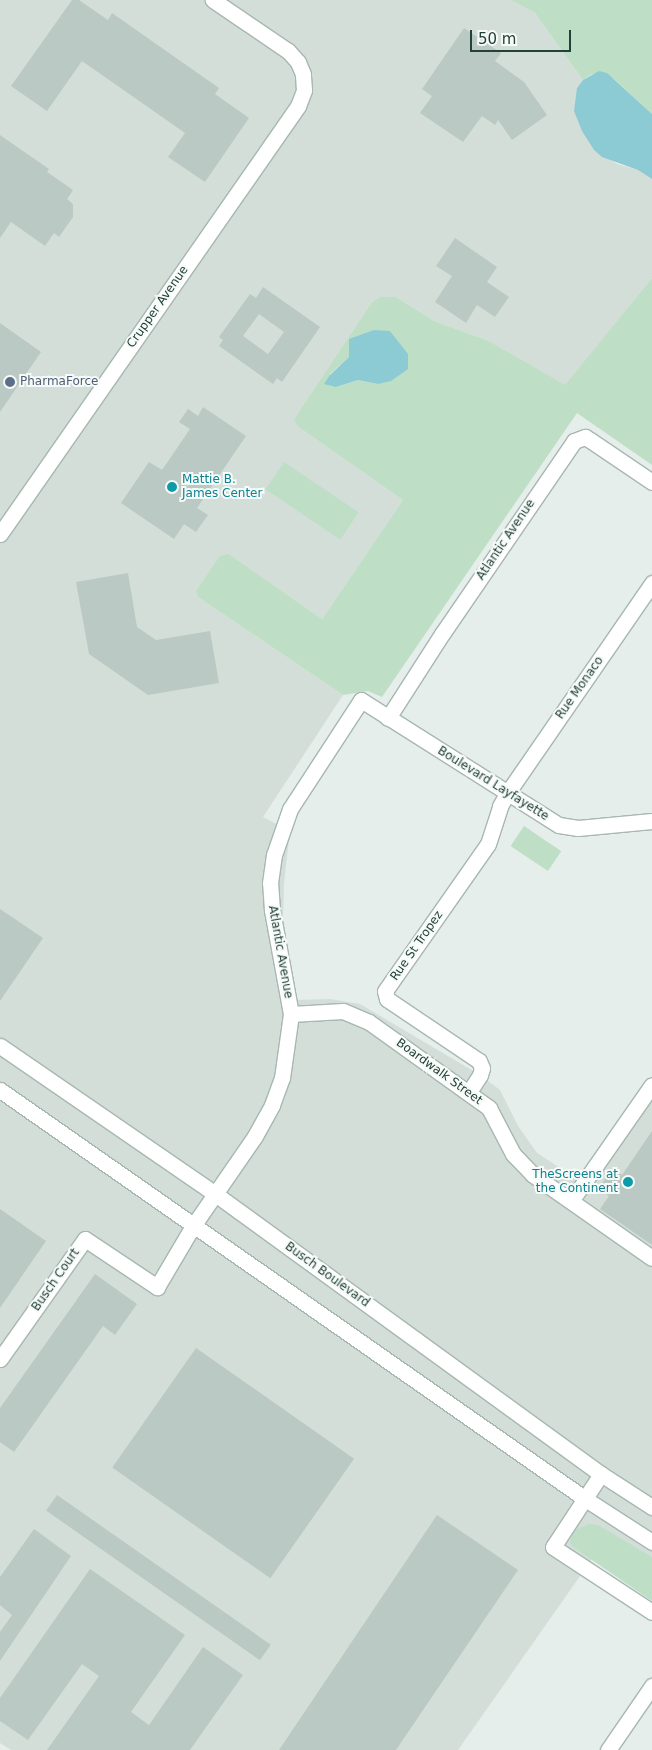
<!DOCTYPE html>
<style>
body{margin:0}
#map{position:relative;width:652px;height:1750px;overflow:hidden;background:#e5eeea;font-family:"DejaVu Sans",sans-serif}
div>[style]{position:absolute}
.built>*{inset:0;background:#d3ded9}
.green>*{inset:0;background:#bedfc6;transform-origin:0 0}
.water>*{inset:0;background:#8ccad4}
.building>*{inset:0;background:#bac9c3;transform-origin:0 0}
.roads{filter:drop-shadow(1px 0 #a7b7b1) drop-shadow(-1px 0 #a7b7b1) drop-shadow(0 1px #a7b7b1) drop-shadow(0 -1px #a7b7b1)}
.minor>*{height:15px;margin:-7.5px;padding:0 7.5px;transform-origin:7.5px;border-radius:7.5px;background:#fff}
.secondary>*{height:15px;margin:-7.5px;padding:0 7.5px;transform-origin:7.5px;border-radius:7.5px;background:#fff}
.dots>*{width:14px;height:14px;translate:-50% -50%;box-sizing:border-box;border:2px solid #f6faf8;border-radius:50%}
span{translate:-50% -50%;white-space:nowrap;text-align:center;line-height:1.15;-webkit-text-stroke:4px #f6faf8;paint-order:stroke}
.street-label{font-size:12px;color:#234138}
.service-label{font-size:12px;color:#4e5e75}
.left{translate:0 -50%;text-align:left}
.culture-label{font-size:12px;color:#0d838f}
.right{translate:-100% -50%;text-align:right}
.scale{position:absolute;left:470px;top:30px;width:101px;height:22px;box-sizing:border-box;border:2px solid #234138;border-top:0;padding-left:6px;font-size:15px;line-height:18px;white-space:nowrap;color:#234138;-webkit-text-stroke:4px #f6faf8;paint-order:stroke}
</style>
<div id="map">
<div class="built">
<div style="clip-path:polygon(0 0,511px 0,533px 11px,583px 80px,577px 88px,589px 141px,594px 150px,617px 164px,638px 170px,652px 179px,652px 278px,565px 386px,489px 341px,434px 321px,396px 297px,380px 297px,372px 302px,294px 419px,297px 426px,403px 500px,322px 619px,229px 554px,196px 591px,198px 597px,343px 695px,263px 817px,290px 831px,284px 883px,283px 917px,296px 1000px,330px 999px,360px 1004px,480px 1075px,500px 1090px,518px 1126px,537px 1153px,583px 1183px,652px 1085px,652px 1557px,573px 1547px,592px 1559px,458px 1750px,11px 1750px,0 1743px)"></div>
</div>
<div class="green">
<div style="clip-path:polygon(511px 0,652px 0,652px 114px,614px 79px,592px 74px,583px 80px,534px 12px)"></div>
<div style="clip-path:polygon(evenodd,652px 278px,652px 465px,577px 413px,382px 697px,368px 691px,343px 695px,198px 597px,196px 591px,220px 556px,229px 554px,322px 619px,403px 500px,297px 426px,294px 419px,372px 302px,380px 297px,396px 297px,434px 321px,489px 341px,565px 385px,652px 278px,390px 331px,398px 342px,378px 384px,358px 380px,336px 387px,330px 374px,349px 357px,349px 339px,390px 331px)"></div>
<div style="left:284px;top:462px;width:90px;height:33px;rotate:34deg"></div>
<div style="left:524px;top:826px;width:45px;height:24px;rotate:34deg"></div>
<div style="clip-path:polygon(589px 1524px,598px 1525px,652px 1557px,652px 1601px,573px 1547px,570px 1543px,572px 1534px,577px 1529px)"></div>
</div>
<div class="water">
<div style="clip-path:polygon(599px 71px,607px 73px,652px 114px,652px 179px,638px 170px,602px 157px,594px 150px,582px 131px,574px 111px,577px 88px,583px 80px)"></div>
<div style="clip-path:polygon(374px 330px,390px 331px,408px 354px,408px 369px,391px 381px,378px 384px,358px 380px,336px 387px,324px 384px,330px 375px,349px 357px,349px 339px)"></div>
</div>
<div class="building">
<div style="clip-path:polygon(72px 0,79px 0,108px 20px,112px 13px,219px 88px,215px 94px,249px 118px,205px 182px,168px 157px,185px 133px,82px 61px,47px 111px,11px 86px)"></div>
<div style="clip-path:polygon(464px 28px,501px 53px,495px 61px,524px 82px,547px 115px,512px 140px,498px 120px,495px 125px,482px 116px,463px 142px,420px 113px,432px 96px,422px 89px)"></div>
<div style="clip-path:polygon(0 135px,49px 169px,47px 172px,73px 190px,67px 199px,73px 204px,73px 217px,59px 237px,54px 233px,45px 246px,11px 222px,0 238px)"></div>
<div style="clip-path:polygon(455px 238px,497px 267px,487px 282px,509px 297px,495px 317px,477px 305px,466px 323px,435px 302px,452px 276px,436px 266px)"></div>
<div style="clip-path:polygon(evenodd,263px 287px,320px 327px,282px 382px,277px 378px,273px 384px,219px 346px,223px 340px,219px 337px,250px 294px,256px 298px,263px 287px,259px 314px,284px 332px,268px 354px,243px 336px,259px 314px)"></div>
<div style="clip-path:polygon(0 323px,41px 352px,0 412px)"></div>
<div style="clip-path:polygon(203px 407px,246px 436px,197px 508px,208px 515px,196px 532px,184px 524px,174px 539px,121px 503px,149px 462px,162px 470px,190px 429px,179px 422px,188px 409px,198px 416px)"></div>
<div style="clip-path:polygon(128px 573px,137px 627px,156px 640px,210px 631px,219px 683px,148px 695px,89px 654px,76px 582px)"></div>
<div style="clip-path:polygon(0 909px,43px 938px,0 1001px)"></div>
<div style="clip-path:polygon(652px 1131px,652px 1245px,600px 1209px,609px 1196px,598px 1189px,613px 1168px,622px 1175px)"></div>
<div style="clip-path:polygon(0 1209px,46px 1241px,0 1308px)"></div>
<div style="clip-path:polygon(95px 1274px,137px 1304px,115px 1335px,103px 1326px,14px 1452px,0 1442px,0 1408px)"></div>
<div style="left:196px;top:1348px;width:193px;height:146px;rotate:35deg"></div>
<div style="left:57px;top:1495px;width:261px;height:19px;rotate:35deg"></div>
<div style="clip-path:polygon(437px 1515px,518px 1570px,396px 1750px,279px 1750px)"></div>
<div style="clip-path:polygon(34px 1529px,71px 1556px,0 1661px,0 1632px,12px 1615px,0 1605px,0 1577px)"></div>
<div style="clip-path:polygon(90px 1569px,185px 1635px,131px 1712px,149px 1725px,203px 1647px,243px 1675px,190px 1750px,47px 1750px,99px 1676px,82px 1664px,28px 1740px,0 1721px,0 1698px)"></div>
</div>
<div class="roads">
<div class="minor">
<div style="left:0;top:534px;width:522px;rotate:-55.15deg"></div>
<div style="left:298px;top:106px;width:17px;rotate:-69deg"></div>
<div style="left:304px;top:90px;width:16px;rotate:-94deg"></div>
<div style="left:303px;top:74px;width:13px;rotate:-113deg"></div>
<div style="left:298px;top:62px;width:15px;rotate:-132deg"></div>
<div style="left:288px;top:51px;width:91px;rotate:-145.8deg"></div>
<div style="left:388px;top:718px;width:100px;rotate:-57.3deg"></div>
<div style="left:442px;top:634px;width:234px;rotate:-55.6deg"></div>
<div style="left:574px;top:441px;width:12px;rotate:-20deg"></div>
<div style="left:585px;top:437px;width:6px;rotate:31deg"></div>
<div style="left:590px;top:440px;width:75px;rotate:34.1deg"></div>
<div style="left:291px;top:1014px;width:52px;rotate:-3.3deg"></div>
<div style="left:343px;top:1011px;width:28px;rotate:23deg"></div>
<div style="left:369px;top:1022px;width:148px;rotate:35.6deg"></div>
<div style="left:489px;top:1108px;width:52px;rotate:62.4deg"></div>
<div style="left:513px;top:1154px;width:28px;rotate:46deg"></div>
<div style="left:532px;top:1174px;width:146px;rotate:35deg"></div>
<div style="left:469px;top:1092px;width:20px;rotate:-57deg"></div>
<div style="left:480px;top:1075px;width:7px;rotate:-74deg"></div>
<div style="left:482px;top:1068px;width:8px;rotate:-113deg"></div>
<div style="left:479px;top:1061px;width:111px;rotate:-146deg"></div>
<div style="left:387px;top:999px;width:8px;rotate:-104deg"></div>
<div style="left:385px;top:991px;width:179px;rotate:-55deg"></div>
<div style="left:488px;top:844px;width:40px;rotate:-72deg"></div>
<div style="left:500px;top:806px;width:16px;rotate:-60deg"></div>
<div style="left:508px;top:792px;width:254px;rotate:-55.4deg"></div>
<div style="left:571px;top:1201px;width:141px;rotate:-55.1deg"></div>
<div style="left:0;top:1359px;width:147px;rotate:-54.7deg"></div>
<div style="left:85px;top:1239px;width:87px;rotate:33.7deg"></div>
<div style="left:157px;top:1287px;width:71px;rotate:-59.5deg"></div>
<div style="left:193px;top:1226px;width:109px;rotate:-55.4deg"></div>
<div style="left:255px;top:1136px;width:35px;rotate:-61deg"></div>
<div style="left:272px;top:1105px;width:29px;rotate:-70deg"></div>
<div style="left:282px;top:1078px;width:65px;rotate:-82deg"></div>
<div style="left:291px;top:1014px;width:106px;rotate:-100.4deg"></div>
<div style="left:272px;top:910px;width:27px;rotate:-94deg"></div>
<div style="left:270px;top:883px;width:28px;rotate:-82deg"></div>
<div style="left:274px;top:855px;width:49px;rotate:-70.8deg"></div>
<div style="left:290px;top:809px;width:130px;rotate:-56.9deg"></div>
<div style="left:361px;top:700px;width:234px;rotate:32.3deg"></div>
<div style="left:559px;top:825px;width:19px;rotate:9deg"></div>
<div style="left:578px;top:828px;width:74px;rotate:-5.4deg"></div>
<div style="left:601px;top:1474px;width:87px;rotate:123.3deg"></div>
<div style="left:553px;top:1547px;width:118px;rotate:33.3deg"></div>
<div style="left:608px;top:1750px;width:78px;rotate:-55.5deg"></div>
</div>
<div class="secondary">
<div style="left:0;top:1046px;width:260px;rotate:34.5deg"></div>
<div style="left:214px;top:1193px;width:478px;rotate:36deg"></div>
<div style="left:601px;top:1474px;width:61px;rotate:32.9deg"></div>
<div style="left:0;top:1090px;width:712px;rotate:34.94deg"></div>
<div style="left:584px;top:1498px;width:81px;rotate:32.9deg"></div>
</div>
</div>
<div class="dots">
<div style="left:10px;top:382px;background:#5c6f8a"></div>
<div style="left:172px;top:487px;background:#0f9aa8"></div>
<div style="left:628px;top:1182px;background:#0f9aa8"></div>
</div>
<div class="street-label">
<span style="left:158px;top:307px;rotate:-55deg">Crupper Avenue</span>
<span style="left:506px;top:540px;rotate:-56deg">Atlantic Avenue</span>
<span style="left:580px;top:688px;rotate:-55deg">Rue Monaco</span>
<span style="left:493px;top:784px;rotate:32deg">Boulevard Layfayette</span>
<span style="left:417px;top:946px;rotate:-55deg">Rue St Tropez</span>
<span style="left:280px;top:952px;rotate:80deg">Atlantic Avenue</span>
<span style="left:439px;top:1072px;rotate:36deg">Boardwalk Street</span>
<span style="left:327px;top:1275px;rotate:36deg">Busch Boulevard</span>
<span style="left:56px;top:1280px;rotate:-55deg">Busch Court</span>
</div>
<div class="service-label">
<span class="left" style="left:20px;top:382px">PharmaForce</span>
</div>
<div class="culture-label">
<span class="left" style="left:182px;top:487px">Mattie B.<br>James Center</span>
<span class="right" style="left:618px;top:1182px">TheScreens at<br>the Continent</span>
</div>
<div class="scale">50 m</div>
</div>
